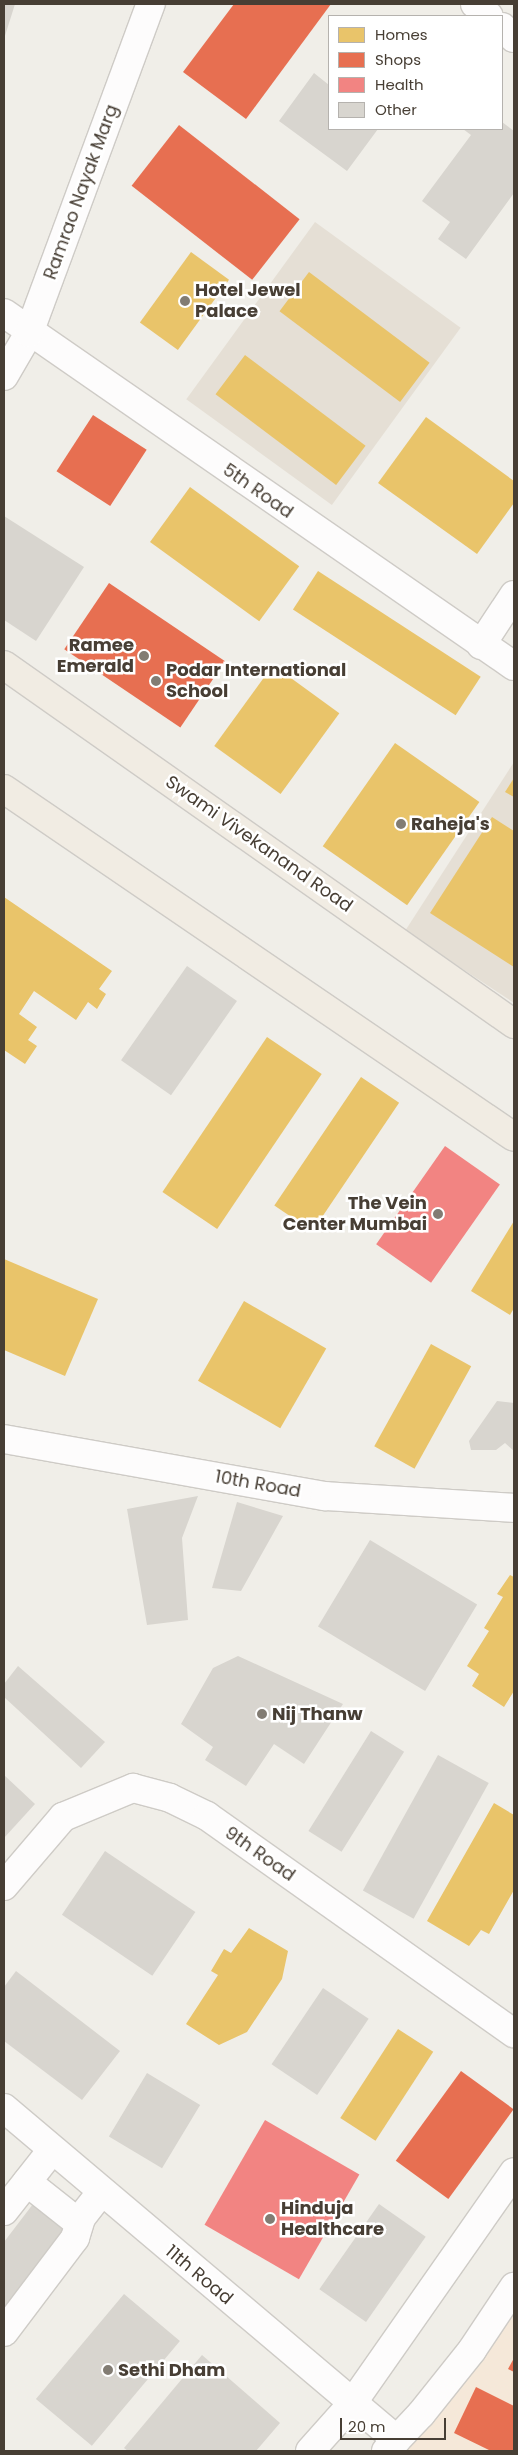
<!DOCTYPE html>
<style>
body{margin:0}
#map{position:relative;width:518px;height:2455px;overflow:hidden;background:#f0eee8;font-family:Poppins,sans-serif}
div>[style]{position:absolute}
.residential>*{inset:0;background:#e5dfd5;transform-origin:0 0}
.commercial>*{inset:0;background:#f5e8d9}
.homes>*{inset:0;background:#e9c46a;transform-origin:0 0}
.shops>*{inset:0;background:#e76f51;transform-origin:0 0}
.health>*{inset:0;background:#f28482;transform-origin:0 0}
.building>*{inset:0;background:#d8d5cf;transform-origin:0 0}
.roads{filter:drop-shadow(1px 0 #cecbc6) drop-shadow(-1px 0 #cecbc6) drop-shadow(0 1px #cecbc6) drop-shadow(0 -1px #cecbc6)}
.minor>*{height:28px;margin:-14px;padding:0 14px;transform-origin:14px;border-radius:14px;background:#fdfcfc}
.major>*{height:28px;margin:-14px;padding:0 14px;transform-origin:14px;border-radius:14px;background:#f1ece3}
.dots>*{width:14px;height:14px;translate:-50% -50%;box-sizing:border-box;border:2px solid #fff;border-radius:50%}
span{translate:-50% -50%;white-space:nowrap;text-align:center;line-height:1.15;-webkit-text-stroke:5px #fff;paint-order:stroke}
.street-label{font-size:18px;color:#473e34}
.poi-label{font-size:18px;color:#473e34;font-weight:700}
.left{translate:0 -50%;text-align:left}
.right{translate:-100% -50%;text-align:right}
.frame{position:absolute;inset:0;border:5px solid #473e34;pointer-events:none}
.legend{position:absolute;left:328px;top:15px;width:175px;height:115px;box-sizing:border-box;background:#fff;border:1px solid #b5b2ae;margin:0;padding:6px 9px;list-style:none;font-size:15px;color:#473e34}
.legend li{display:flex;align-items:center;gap:10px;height:25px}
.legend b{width:25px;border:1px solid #b5b2ae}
.scale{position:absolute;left:340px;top:2418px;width:106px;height:22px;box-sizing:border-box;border:2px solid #473e34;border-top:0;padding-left:6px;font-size:15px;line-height:18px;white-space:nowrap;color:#473e34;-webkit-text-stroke:4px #fff;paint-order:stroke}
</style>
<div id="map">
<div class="residential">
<div style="left:315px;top:222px;width:180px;height:219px;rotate:36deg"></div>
<div style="clip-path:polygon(514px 762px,514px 1003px,405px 931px)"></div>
</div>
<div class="commercial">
<div style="clip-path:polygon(514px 2298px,514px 2451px,407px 2451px,461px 2382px)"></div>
</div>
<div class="homes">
<div style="left:191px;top:252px;width:47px;height:87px;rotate:36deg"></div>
<div style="left:309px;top:272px;width:151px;height:49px;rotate:37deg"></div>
<div style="left:245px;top:355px;width:151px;height:49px;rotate:37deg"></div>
<div style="clip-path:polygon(426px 417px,514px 481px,514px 503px,477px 554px,378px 483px)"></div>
<div style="left:190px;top:487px;width:135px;height:68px;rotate:36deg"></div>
<div style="left:318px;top:571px;width:194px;height:46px;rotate:33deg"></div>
<div style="left:273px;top:665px;width:82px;height:100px;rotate:36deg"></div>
<div style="left:395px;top:743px;width:103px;height:126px;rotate:35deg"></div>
<div style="clip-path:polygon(514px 778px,514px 797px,505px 792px)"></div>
<div style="clip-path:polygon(492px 817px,514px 831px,514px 967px,430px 913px)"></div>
<div style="clip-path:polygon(4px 897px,112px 971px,99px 989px,106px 994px,97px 1009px,88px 1002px,76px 1020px,34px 991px,19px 1014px,37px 1027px,28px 1040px,37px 1046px,25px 1064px,4px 1050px)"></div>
<div style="left:267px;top:1037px;width:66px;height:187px;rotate:34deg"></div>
<div style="left:361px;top:1077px;width:46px;height:155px;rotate:34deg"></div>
<div style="clip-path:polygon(514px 1221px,514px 1308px,510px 1315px,471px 1291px)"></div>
<div style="clip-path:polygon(4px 1259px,98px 1299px,65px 1376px,4px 1350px)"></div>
<div style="left:244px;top:1301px;width:95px;height:92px;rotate:30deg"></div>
<div style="left:431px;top:1344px;width:46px;height:117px;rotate:29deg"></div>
<div style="clip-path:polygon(510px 1575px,514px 1577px,514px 1691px,504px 1707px,472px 1686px,479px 1674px,467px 1666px,489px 1631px,484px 1628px,503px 1597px,497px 1594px)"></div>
<div style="clip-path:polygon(494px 1803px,514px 1815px,514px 1890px,489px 1934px,481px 1930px,469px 1946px,427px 1921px)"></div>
<div style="clip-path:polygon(249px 1928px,288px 1951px,282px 1979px,247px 2032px,219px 2045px,186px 2024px,218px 1975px,211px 1971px,224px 1949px,231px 1953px)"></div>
<div style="left:398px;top:2029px;width:42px;height:106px;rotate:33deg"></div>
</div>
<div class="shops">
<div style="clip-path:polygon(234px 4px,331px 4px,246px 119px,183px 72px)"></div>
<div style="left:179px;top:125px;width:153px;height:77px;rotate:38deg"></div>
<div style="left:93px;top:415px;width:64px;height:67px;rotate:33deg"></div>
<div style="left:109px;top:583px;width:140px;height:80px;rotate:34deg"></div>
<div style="left:461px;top:2071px;width:65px;height:111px;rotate:36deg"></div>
<div style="clip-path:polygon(514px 2358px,514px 2372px,508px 2369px)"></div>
<div style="clip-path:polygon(476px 2387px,514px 2406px,514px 2451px,491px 2451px,454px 2433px)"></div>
</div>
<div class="health">
<div style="left:445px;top:1146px;width:67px;height:120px;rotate:35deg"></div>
<div style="left:265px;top:2120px;width:109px;height:121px;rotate:30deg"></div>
</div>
<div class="building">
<div style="clip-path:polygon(4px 4px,15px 4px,4px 39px)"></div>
<div style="clip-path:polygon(314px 73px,329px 85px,329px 129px,378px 129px,347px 171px,279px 121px)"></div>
<div style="clip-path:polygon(502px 122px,514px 131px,514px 193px,466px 259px,438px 239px,450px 222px,422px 201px,471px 135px,463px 129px,502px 129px)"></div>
<div style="clip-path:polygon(4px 516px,84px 567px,36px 641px,4px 620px)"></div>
<div style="left:187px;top:966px;width:61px;height:115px;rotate:35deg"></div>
<div style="clip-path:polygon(497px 1401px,514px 1403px,514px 1451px,505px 1443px,496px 1450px,471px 1450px,469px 1441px)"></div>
<div style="clip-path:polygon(198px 1496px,182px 1538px,188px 1620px,147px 1625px,127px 1509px)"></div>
<div style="clip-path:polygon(237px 1502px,283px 1516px,241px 1591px,212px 1588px)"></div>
<div style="left:370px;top:1540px;width:125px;height:101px;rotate:31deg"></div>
<div style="clip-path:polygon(238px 1656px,343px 1704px,304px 1764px,274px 1744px,246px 1786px,205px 1760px,213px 1747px,181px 1724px,213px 1668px)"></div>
<div style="clip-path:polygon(18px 1666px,105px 1742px,81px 1768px,4px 1697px,4px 1684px)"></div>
<div style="left:371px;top:1731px;width:39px;height:118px;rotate:32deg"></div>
<div style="left:438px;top:1755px;width:58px;height:155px;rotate:29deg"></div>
<div style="clip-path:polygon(4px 1775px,35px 1804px,4px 1838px)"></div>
<div style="left:105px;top:1851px;width:109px;height:77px;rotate:34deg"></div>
<div style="clip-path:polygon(16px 1971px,120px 2051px,82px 2100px,4px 2041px,4px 1987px)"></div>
<div style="left:323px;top:1988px;width:55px;height:92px;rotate:34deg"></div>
<div style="left:147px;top:2073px;width:62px;height:74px;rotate:31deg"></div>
<div style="clip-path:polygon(33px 2204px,72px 2233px,4px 2323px,4px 2242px)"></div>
<div style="left:379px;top:2204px;width:57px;height:104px;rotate:35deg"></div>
<div style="left:124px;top:2294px;width:73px;height:137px;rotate:40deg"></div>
<div style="clip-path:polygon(202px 2355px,280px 2423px,256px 2451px,128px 2451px,124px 2448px)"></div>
</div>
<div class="roads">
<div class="minor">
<div style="left:475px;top:4px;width:18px;rotate:41deg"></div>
<div style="left:502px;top:27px;width:16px;rotate:43deg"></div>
<div style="left:4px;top:313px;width:620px;rotate:34.69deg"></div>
<div style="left:4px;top:376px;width:50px;rotate:-59.8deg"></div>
<div style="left:29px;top:333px;width:351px;rotate:-69.7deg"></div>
<div style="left:481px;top:645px;width:60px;rotate:-56.6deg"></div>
<div style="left:4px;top:1439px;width:326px;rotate:10.1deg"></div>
<div style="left:325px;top:1496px;width:189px;rotate:3.6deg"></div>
<div style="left:4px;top:1886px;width:91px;rotate:-49.5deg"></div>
<div style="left:63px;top:1817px;width:76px;rotate:-22.5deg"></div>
<div style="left:133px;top:1788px;width:38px;rotate:15deg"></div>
<div style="left:170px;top:1798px;width:41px;rotate:25.9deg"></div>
<div style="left:207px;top:1816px;width:376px;rotate:35.3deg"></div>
<div style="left:4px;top:2108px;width:514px;rotate:40.19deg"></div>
<div style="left:27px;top:2182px;width:66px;rotate:38.3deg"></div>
<div style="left:4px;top:2211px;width:78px;rotate:-51.8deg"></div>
<div style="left:4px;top:2332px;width:118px;rotate:-52.9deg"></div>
<div style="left:75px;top:2238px;width:21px;rotate:-73deg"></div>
<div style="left:81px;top:2218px;width:33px;rotate:-52deg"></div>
<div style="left:310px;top:2451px;width:62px;rotate:-48.3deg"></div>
<div style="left:351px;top:2405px;width:284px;rotate:-55deg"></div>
<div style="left:386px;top:2451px;width:51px;rotate:-46.6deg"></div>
<div style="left:421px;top:2414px;width:82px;rotate:-51.4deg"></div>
<div style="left:472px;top:2350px;width:76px;rotate:-56.3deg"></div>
</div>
<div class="major">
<div style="left:4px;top:665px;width:624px;rotate:35.14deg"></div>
<div style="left:4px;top:789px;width:617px;rotate:34.31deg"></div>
</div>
</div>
<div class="dots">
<div style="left:185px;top:301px;background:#827c73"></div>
<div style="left:144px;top:656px;background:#827c73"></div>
<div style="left:156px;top:681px;background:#827c73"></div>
<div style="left:401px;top:824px;background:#827c73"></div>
<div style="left:438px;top:1214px;background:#827c73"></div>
<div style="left:262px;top:1714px;background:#827c73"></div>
<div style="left:270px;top:2219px;background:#827c73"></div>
<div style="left:108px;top:2370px;background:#827c73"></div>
</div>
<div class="street-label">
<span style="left:81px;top:192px;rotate:-70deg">Ramrao Nayak Marg</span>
<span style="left:258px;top:491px;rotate:35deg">5th Road</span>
<span style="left:259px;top:844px;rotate:35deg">Swami Vivekanand Road</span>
<span style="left:258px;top:1484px;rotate:10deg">10th Road</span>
<span style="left:260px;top:1854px;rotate:35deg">9th Road</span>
<span style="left:199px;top:2275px;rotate:40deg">11th Road</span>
</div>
<div class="poi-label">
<span class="left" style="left:195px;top:301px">Hotel Jewel<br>Palace</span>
<span class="right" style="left:134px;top:656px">Ramee<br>Emerald</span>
<span class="left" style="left:166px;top:681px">Podar International<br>School</span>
<span class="left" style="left:411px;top:824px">Raheja's</span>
<span class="right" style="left:427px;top:1214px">The Vein<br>Center Mumbai</span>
<span class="left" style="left:272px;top:1714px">Nij Thanw</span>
<span class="left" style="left:281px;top:2219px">Hinduja<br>Healthcare</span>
<span class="left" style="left:118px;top:2370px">Sethi Dham</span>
</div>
<div class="frame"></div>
<ul class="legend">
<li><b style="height:14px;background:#e9c46a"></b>Homes</li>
<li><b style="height:14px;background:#e76f51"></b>Shops</li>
<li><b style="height:14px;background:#f28482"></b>Health</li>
<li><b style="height:14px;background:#d8d5cf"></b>Other</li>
</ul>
<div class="scale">20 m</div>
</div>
